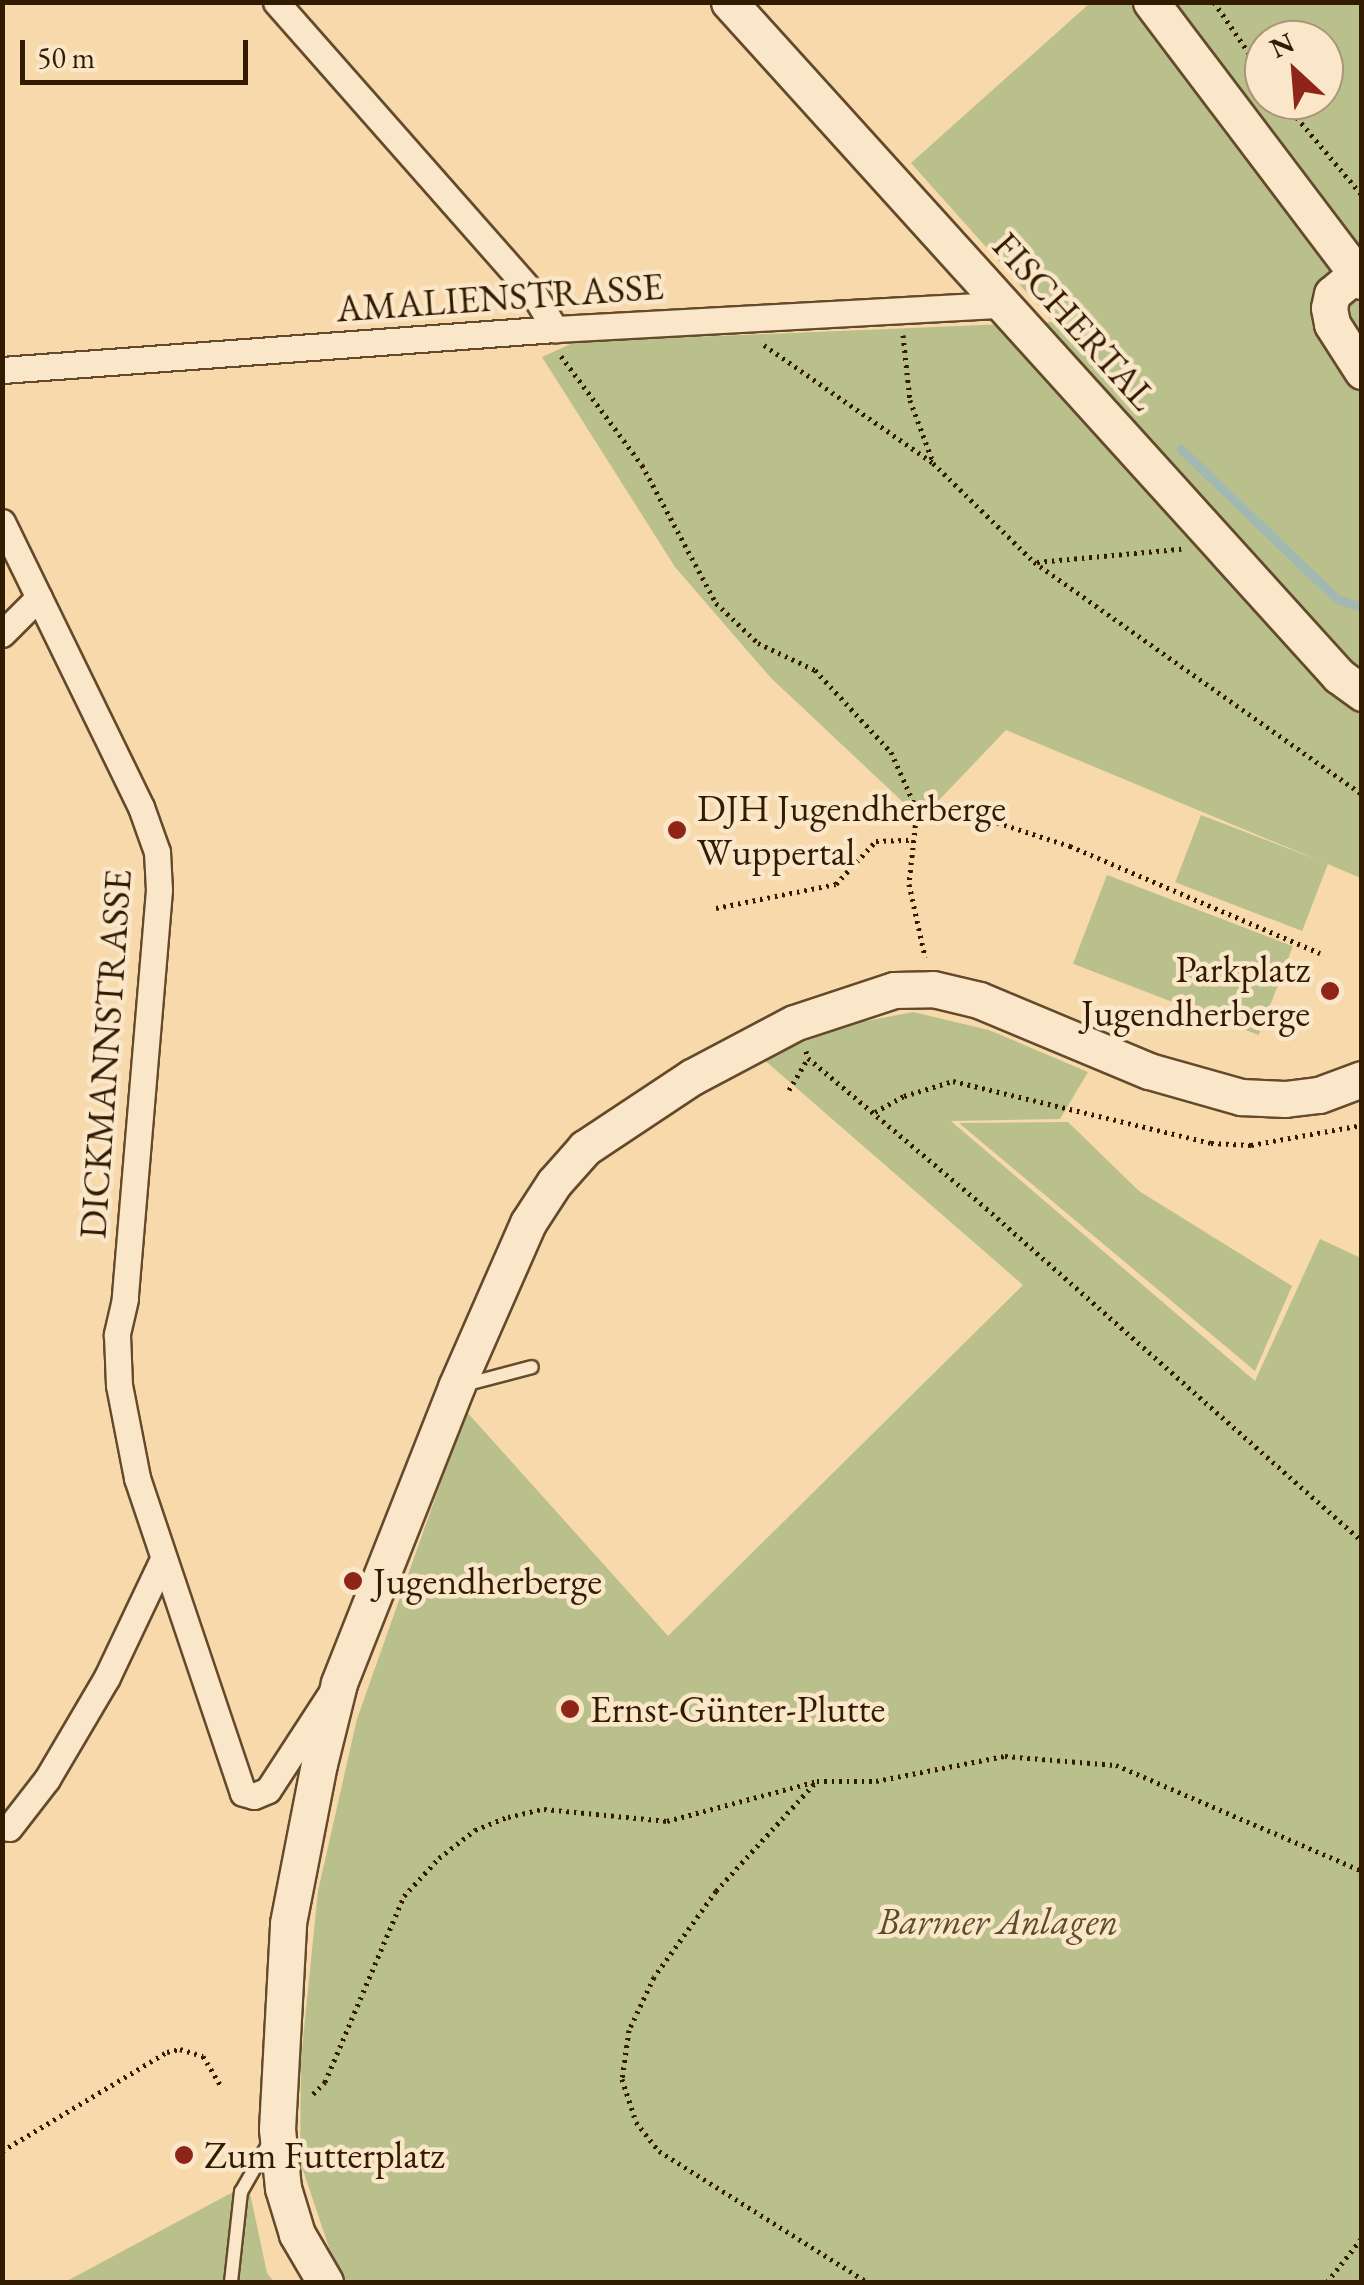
<!DOCTYPE html>
<meta charset="utf-8">
<style>
body{margin:0}
#map{position:relative;width:1364px;height:2285px;overflow:hidden;background:#f7d9ab;font-family:"EB Garamond",serif}
div>[style]{position:absolute}
.green>*{inset:0;background:#b9c08b;transform-origin:0 0}
.stream>*{height:9px;margin:-4.5px;padding:0 4.5px;transform-origin:4.5px;border-radius:4.5px;background:#a1b8b3}
.path>*{height:5px;margin-top:-2.5px;transform-origin:0;background:repeating-linear-gradient(90deg,#331b00 0 2.5px,transparent 0 7.5px)}
.roads{filter:drop-shadow(2px 0 #644a2b) drop-shadow(-2px 0 #644a2b) drop-shadow(0 2px #644a2b) drop-shadow(0 -2px #644a2b)}
.lane>*{height:12px;margin:-6px;padding:0 6px;transform-origin:6px;border-radius:6px;background:#fae6c8}
.street>*{height:25px;margin:-12.5px;padding:0 12.5px;transform-origin:12.5px;border-radius:12.5px;background:#fae6c8}
.secondary>*{height:35px;margin:-17.5px;padding:0 17.5px;transform-origin:17.5px;border-radius:17.5px;background:#fae6c8}
.dots>*{width:28px;height:28px;translate:-50% -50%;box-sizing:border-box;border:5px solid #fae6c8;border-radius:50%}
span{translate:-50% -50%;white-space:nowrap;text-align:center;line-height:1.15;-webkit-text-stroke:9px #fae6c8;paint-order:stroke}
.street-label{font-size:38px;color:#331b00}
.poi-label{font-size:38px;color:#331b00}
.left{translate:0 -50%;text-align:left}
.right{translate:-100% -50%;text-align:right}
.park-label{font-size:38px;color:#5b4d2a;font-style:italic}
.frame{position:absolute;inset:0;border:5px solid #331b00;pointer-events:none}
.north{position:absolute;left:1244px;top:20px;width:100px;height:100px;box-sizing:border-box;background:#fae6c8;border:2px solid #aa9578;border-radius:50%;rotate:334deg;font-size:28px;font-weight:700;line-height:40px;text-align:center;color:#331b00}
.north::after{content:'';display:block;margin:auto;width:35px;height:45px;background:#8f2418;clip-path:polygon(50% 0,100% 100%,50% 72%,0 100%)}
.scale{position:absolute;left:20px;top:40px;width:228px;height:45px;box-sizing:border-box;border:5px solid #331b00;border-top:0;padding-left:12px;font-size:30px;line-height:35px;white-space:nowrap;color:#331b00;-webkit-text-stroke:8px #fae6c8;paint-order:stroke}
</style>
<div id="map">
<div class="green">
<div style="clip-path:polygon(evenodd,1090px 3px,1361px 3px,1361px 878px,1006px 730px,921px 819px,771px 678px,675px 567px,542px 357px,575px 342px,1053px 322px,911px 163px,1090px 3px,1264px 40px,1324px 40px,1324px 100px,1264px 100px,1264px 40px)"></div>
<div style="left:1201px;top:815px;width:136px;height:72px;rotate:21deg"></div>
<div style="left:1107px;top:875px;width:199px;height:95px;rotate:21deg"></div>
<div style="clip-path:polygon(913px 1012px,989px 1030px,1088px 1072px,1060px 1119px,951px 1121px,1255px 1381px,1320px 1239px,1361px 1258px,1361px 2282px,348px 2282px,337px 2272px,300px 2161px,301px 2059px,318px 1891px,357px 1719px,466px 1411px,668px 1636px,1023px 1285px,762px 1058px,851px 1024px)"></div>
<div style="clip-path:polygon(1068px 1122px,1139px 1191px,1292px 1286px,1255px 1371px,959px 1123px)"></div>
<div style="clip-path:polygon(248px 2184px,267px 2273px,274px 2282px,65px 2282px)"></div>
</div>
<div class="stream">
<div style="left:1181px;top:449px;width:216px;rotate:43.9deg"></div>
<div style="left:1337px;top:599px;width:26px;rotate:18deg"></div>
</div>
<div class="path">
<div style="left:1214px;top:2px;width:88px;rotate:55.6deg"></div>
<div style="left:1282px;top:100px;width:124px;rotate:49.9deg"></div>
<div style="left:903px;top:335px;width:65px;rotate:83.9deg"></div>
<div style="left:910px;top:400px;width:63px;rotate:69.6deg"></div>
<div style="left:764px;top:345px;width:206px;rotate:34.9deg"></div>
<div style="left:933px;top:463px;width:141px;rotate:44.4deg"></div>
<div style="left:1034px;top:562px;width:402px;rotate:35.3deg"></div>
<div style="left:561px;top:356px;width:136px;rotate:53.4deg"></div>
<div style="left:642px;top:465px;width:157px;rotate:61.8deg"></div>
<div style="left:716px;top:603px;width:58px;rotate:43.6deg"></div>
<div style="left:758px;top:643px;width:63px;rotate:25.3deg"></div>
<div style="left:815px;top:670px;width:112px;rotate:47.2deg"></div>
<div style="left:891px;top:752px;width:64px;rotate:65.9deg"></div>
<div style="left:917px;top:810px;width:74px;rotate:96.2deg"></div>
<div style="left:909px;top:884px;width:75px;rotate:77.6deg"></div>
<div style="left:1037px;top:562px;width:145px;rotate:-5.2deg"></div>
<div style="left:917px;top:810px;width:24px;rotate:-15deg"></div>
<div style="left:940px;top:804px;width:137px;rotate:17.9deg"></div>
<div style="left:1070px;top:846px;width:272px;rotate:23.2deg"></div>
<div style="left:716px;top:908px;width:122px;rotate:-11.3deg"></div>
<div style="left:836px;top:884px;width:59px;rotate:-47.1deg"></div>
<div style="left:876px;top:841px;width:35px;rotate:-2deg"></div>
<div style="left:806px;top:1051px;width:7px;rotate:74deg"></div>
<div style="left:808px;top:1058px;width:233px;rotate:40.1deg"></div>
<div style="left:986px;top:1208px;width:502px;rotate:41.53deg"></div>
<div style="left:789px;top:1090px;width:37px;rotate:-59deg"></div>
<div style="left:875px;top:1112px;width:33px;rotate:-29deg"></div>
<div style="left:904px;top:1096px;width:51px;rotate:-17deg"></div>
<div style="left:953px;top:1081px;width:265px;rotate:13.5deg"></div>
<div style="left:1211px;top:1143px;width:40px;rotate:2.9deg"></div>
<div style="left:1251px;top:1145px;width:113px;rotate:-10.2deg"></div>
<div style="left:814px;top:1784px;width:145px;rotate:132.5deg"></div>
<div style="left:716px;top:1891px;width:106px;rotate:125.8deg"></div>
<div style="left:654px;top:1977px;width:59px;rotate:115.3deg"></div>
<div style="left:629px;top:2030px;width:49px;rotate:98.1deg"></div>
<div style="left:622px;top:2079px;width:45px;rotate:72deg"></div>
<div style="left:636px;top:2122px;width:37px;rotate:52deg"></div>
<div style="left:659px;top:2151px;width:246px;rotate:32.2deg"></div>
<div style="left:313px;top:2094px;width:17px;rotate:-45deg"></div>
<div style="left:325px;top:2082px;width:202px;rotate:-67deg"></div>
<div style="left:404px;top:1896px;width:52px;rotate:-47.4deg"></div>
<div style="left:439px;top:1858px;width:46px;rotate:-37.9deg"></div>
<div style="left:475px;top:1830px;width:35px;rotate:-22deg"></div>
<div style="left:508px;top:1817px;width:37px;rotate:-13deg"></div>
<div style="left:544px;top:1809px;width:124px;rotate:5.6deg"></div>
<div style="left:667px;top:1821px;width:155px;rotate:-14.9deg"></div>
<div style="left:817px;top:1781px;width:59px"></div>
<div style="left:876px;top:1781px;width:131px;rotate:-11deg"></div>
<div style="left:1005px;top:1756px;width:111px;rotate:4.6deg"></div>
<div style="left:1116px;top:1765px;width:268px;rotate:23.3deg"></div>
<div style="left:2px;top:2151px;width:192px;rotate:-31deg"></div>
<div style="left:167px;top:2052px;width:13px;rotate:-13deg"></div>
<div style="left:180px;top:2049px;width:24px;rotate:17deg"></div>
<div style="left:203px;top:2056px;width:37px;rotate:59deg"></div>
<div style="left:1327px;top:2282px;width:56px;rotate:-51.5deg"></div>
</div>
<div class="roads">
<div class="lane">
<div style="left:464px;top:1385px;width:70px;rotate:-14.8deg"></div>
<div style="left:231px;top:2282px;width:91px;rotate:-83.7deg"></div>
<div style="left:241px;top:2192px;width:56px;rotate:-60.3deg"></div>
</div>
<div class="street">
<div style="left:276px;top:2px;width:392px;rotate:48.6deg"></div>
<div style="left:535px;top:296px;width:39px;rotate:59deg"></div>
<div style="left:2px;top:370px;width:555px;rotate:-4.24deg"></div>
<div style="left:555px;top:329px;width:448px;rotate:-3.1deg"></div>
<div style="left:2px;top:522px;width:317px;rotate:64deg"></div>
<div style="left:141px;top:807px;width:48px;rotate:70.4deg"></div>
<div style="left:157px;top:852px;width:38px;rotate:87deg"></div>
<div style="left:159px;top:890px;width:410px;rotate:94.8deg"></div>
<div style="left:125px;top:1299px;width:37px;rotate:103deg"></div>
<div style="left:117px;top:1335px;width:50px;rotate:87.7deg"></div>
<div style="left:119px;top:1385px;width:95px;rotate:79deg"></div>
<div style="left:137px;top:1478px;width:332px;rotate:71.4deg"></div>
<div style="left:243px;top:1793px;width:11px;rotate:15deg"></div>
<div style="left:254px;top:1796px;width:15px;rotate:-23deg"></div>
<div style="left:268px;top:1790px;width:113px;rotate:-56.9deg"></div>
<div style="left:2px;top:634px;width:52px;rotate:-45deg"></div>
<div style="left:9px;top:1828px;width:62px;rotate:-52.2deg"></div>
<div style="left:47px;top:1779px;width:118px;rotate:-59.5deg"></div>
<div style="left:107px;top:1677px;width:131px;rotate:-64.6deg"></div>
</div>
<div class="secondary">
<div style="left:729px;top:2px;width:909px;rotate:47.85deg"></div>
<div style="left:1339px;top:676px;width:29px;rotate:36deg"></div>
<div style="left:1151px;top:2px;width:350px;rotate:52.9deg"></div>
<div style="left:1356px;top:274px;width:31px;rotate:140deg"></div>
<div style="left:1332px;top:294px;width:14px;rotate:102deg"></div>
<div style="left:1329px;top:308px;width:16px;rotate:79deg"></div>
<div style="left:1332px;top:324px;width:56px;rotate:57.4deg"></div>
<div style="left:325px;top:2282px;width:56px;rotate:-120.3deg"></div>
<div style="left:297px;top:2234px;width:48px;rotate:-106.9deg"></div>
<div style="left:283px;top:2188px;width:59px;rotate:-95.8deg"></div>
<div style="left:277px;top:2129px;width:206px;rotate:-86.9deg"></div>
<div style="left:288px;top:1923px;width:162px;rotate:-79deg"></div>
<div style="left:319px;top:1764px;width:83px;rotate:-76.1deg"></div>
<div style="left:339px;top:1683px;width:318px;rotate:-68.4deg"></div>
<div style="left:456px;top:1387px;width:179px;rotate:-66.3deg"></div>
<div style="left:528px;top:1223px;width:48px;rotate:-57deg"></div>
<div style="left:554px;top:1183px;width:47px;rotate:-48.5deg"></div>
<div style="left:585px;top:1148px;width:128px;rotate:-33.6deg"></div>
<div style="left:692px;top:1077px;width:115px;rotate:-27.9deg"></div>
<div style="left:794px;top:1023px;width:105px;rotate:-18.3deg"></div>
<div style="left:894px;top:990px;width:39px;rotate:-1deg"></div>
<div style="left:933px;top:989px;width:47px;rotate:13.4deg"></div>
<div style="left:979px;top:1000px;width:184px;rotate:22.7deg"></div>
<div style="left:1149px;top:1071px;width:96px;rotate:15.8deg"></div>
<div style="left:1241px;top:1097px;width:44px;rotate:2.6deg"></div>
<div style="left:1285px;top:1099px;width:34px;rotate:-7deg"></div>
<div style="left:1319px;top:1095px;width:46px;rotate:-20.4deg"></div>
</div>
</div>
<div class="dots">
<div style="left:677px;top:830px;background:#8f2418"></div>
<div style="left:1330px;top:991px;background:#8f2418"></div>
<div style="left:353px;top:1581px;background:#8f2418"></div>
<div style="left:570px;top:1709px;background:#8f2418"></div>
<div style="left:184px;top:2155px;background:#8f2418"></div>
</div>
<div class="street-label">
<span style="left:500px;top:297px;rotate:-4deg">AMALIENSTRASSE</span>
<span style="left:1075px;top:321px;rotate:48deg">FISCHERTAL</span>
<span style="left:105px;top:1054px;rotate:-86deg">DICKMANNSTRASSE</span>
</div>
<div class="poi-label">
<span class="left" style="left:697px;top:830px">DJH Jugendherberge<br>Wuppertal</span>
<span class="right" style="left:1310px;top:991px">Parkplatz<br>Jugendherberge</span>
<span class="left" style="left:373px;top:1581px">Jugendherberge</span>
<span class="left" style="left:590px;top:1709px">Ernst-Günter-Plutte</span>
<span class="left" style="left:204px;top:2155px">Zum Futterplatz</span>
</div>
<div class="park-label">
<span style="left:998px;top:1921px">Barmer Anlagen</span>
</div>
<div class="frame"></div>
<div class="north">N</div>
<div class="scale">50 m</div>
</div>
